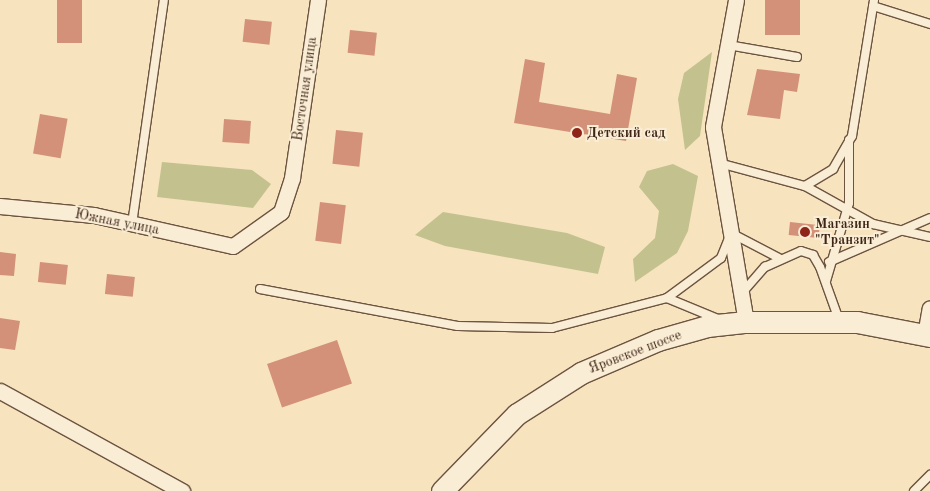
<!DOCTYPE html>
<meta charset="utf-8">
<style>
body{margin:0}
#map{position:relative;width:930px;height:491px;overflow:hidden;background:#f8e3bf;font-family:"Old Standard TT",serif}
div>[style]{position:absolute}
.green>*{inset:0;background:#c3c28e}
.building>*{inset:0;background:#d29178;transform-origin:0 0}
.roads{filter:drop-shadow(1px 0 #6c5440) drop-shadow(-1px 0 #6c5440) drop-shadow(0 1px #6c5440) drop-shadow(0 -1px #6c5440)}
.service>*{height:8px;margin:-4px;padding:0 4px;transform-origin:4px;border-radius:4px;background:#faedd5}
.minor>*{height:15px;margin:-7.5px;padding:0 7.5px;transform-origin:7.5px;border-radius:7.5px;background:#faedd5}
.secondary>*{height:21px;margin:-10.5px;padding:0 10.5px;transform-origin:10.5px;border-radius:10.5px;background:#faedd5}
.dots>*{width:14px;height:14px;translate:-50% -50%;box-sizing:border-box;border:2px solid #faedd5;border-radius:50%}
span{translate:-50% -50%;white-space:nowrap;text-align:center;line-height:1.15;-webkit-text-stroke:4px #faedd5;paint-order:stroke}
.street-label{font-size:14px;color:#3d2416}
.poi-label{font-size:14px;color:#3d2416;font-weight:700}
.left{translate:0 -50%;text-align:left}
</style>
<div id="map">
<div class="green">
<div style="clip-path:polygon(712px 52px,700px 136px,685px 150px,678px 99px,684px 73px)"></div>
<div style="clip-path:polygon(162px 162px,252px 170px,271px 184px,253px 208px,157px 197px)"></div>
<div style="clip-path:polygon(673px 164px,698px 176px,688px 231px,677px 253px,635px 282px,633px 259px,655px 238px,659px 211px,639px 187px,647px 171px)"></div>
<div style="clip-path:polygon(443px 212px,567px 233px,605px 247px,598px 274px,445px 246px,415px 235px)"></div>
</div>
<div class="building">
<div style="left:57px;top:0;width:25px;height:43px"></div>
<div style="left:765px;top:0;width:35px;height:35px"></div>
<div style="left:245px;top:19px;width:27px;height:23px;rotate:6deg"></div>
<div style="left:350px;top:30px;width:27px;height:23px;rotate:6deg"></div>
<div style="clip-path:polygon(525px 59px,545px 63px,539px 102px,610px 114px,617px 74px,637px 78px,626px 141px,514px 123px)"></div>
<div style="clip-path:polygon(757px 69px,800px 74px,797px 92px,784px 90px,780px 119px,747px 115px)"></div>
<div style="left:40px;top:114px;width:28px;height:40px;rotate:10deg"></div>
<div style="left:224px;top:119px;width:27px;height:23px;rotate:4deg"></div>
<div style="left:336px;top:130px;width:27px;height:34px;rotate:6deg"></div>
<div style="left:320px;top:202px;width:26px;height:39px;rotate:7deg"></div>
<div style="left:790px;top:222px;width:30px;height:13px;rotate:6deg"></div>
<div style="clip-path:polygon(0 252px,16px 254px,14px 276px,0 275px)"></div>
<div style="left:40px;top:262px;width:28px;height:20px;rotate:6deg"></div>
<div style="left:107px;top:274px;width:28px;height:20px;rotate:6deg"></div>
<div style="clip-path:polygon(0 318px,20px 321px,15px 350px,0 348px)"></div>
<div style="left:337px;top:340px;width:46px;height:74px;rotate:71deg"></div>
</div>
<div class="roads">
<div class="service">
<div style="left:873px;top:6px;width:60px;rotate:17.5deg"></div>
<div style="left:728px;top:45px;width:70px;rotate:9.9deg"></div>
<div style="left:719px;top:163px;width:89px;rotate:15deg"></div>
<div style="left:805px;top:186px;width:33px;rotate:-31deg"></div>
<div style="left:833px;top:169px;width:38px;rotate:-60deg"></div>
<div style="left:852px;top:136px;width:138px;rotate:-80.8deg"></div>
<div style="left:805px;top:186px;width:78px;rotate:29.2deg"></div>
<div style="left:873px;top:224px;width:58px;rotate:12.8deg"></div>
<div style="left:132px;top:224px;width:226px;rotate:-81.9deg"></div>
<div style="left:829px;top:262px;width:110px;rotate:-23.5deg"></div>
<div style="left:826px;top:281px;width:81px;rotate:-73.6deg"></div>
<div style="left:849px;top:203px;width:63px;rotate:-90deg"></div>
<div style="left:260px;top:289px;width:201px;rotate:10.6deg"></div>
<div style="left:458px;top:326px;width:94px;rotate:1.2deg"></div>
<div style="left:552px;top:328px;width:119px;rotate:-14.6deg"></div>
<div style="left:667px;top:298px;width:67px;rotate:-36.5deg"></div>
<div style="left:721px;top:258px;width:27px;rotate:-68deg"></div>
<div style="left:731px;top:233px;width:54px;rotate:27.5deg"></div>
<div style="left:742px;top:293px;width:35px;rotate:-49deg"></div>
<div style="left:765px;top:267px;width:39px;rotate:-24deg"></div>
<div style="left:801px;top:251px;width:13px;rotate:18deg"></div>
<div style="left:813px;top:255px;width:14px;rotate:60deg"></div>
<div style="left:820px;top:267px;width:56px;rotate:70.3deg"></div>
<div style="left:667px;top:298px;width:55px;rotate:22.4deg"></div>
<div style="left:914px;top:491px;width:23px;rotate:-45deg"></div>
</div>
<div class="minor">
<div style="left:736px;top:0;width:129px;rotate:100.3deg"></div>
<div style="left:713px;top:127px;width:198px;rotate:80.4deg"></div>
<div style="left:0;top:206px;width:94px;rotate:5.5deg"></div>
<div style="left:94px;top:215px;width:142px;rotate:12.6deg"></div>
<div style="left:233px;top:246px;width:59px;rotate:-35.3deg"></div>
<div style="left:281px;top:212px;width:36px;rotate:-72deg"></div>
<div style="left:292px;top:178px;width:180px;rotate:-81.7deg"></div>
<div style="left:925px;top:335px;width:27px;rotate:-80deg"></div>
<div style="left:0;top:391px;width:208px;rotate:28.8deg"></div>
</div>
<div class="secondary">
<div style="left:442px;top:491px;width:107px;rotate:-45.8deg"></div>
<div style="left:517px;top:414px;width:76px;rotate:-32.6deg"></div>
<div style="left:581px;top:373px;width:84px;rotate:-23.2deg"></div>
<div style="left:658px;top:340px;width:51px;rotate:-15.9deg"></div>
<div style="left:707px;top:326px;width:39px;rotate:-6deg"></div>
<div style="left:746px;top:322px;width:111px"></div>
<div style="left:857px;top:322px;width:74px;rotate:10.9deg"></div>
</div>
</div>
<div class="dots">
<div style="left:577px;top:133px;background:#8f2418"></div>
<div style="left:805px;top:232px;background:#8f2418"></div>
</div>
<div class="street-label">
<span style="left:305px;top:89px;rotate:-82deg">Восточная улица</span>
<span style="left:117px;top:222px;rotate:11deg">Южная улица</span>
<span style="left:635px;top:352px;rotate:-21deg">Яровское шоссе</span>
</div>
<div class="poi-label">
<span class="left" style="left:587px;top:133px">Детский сад</span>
<span class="left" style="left:815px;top:232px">Магазин<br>"Транзит"</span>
</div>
</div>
